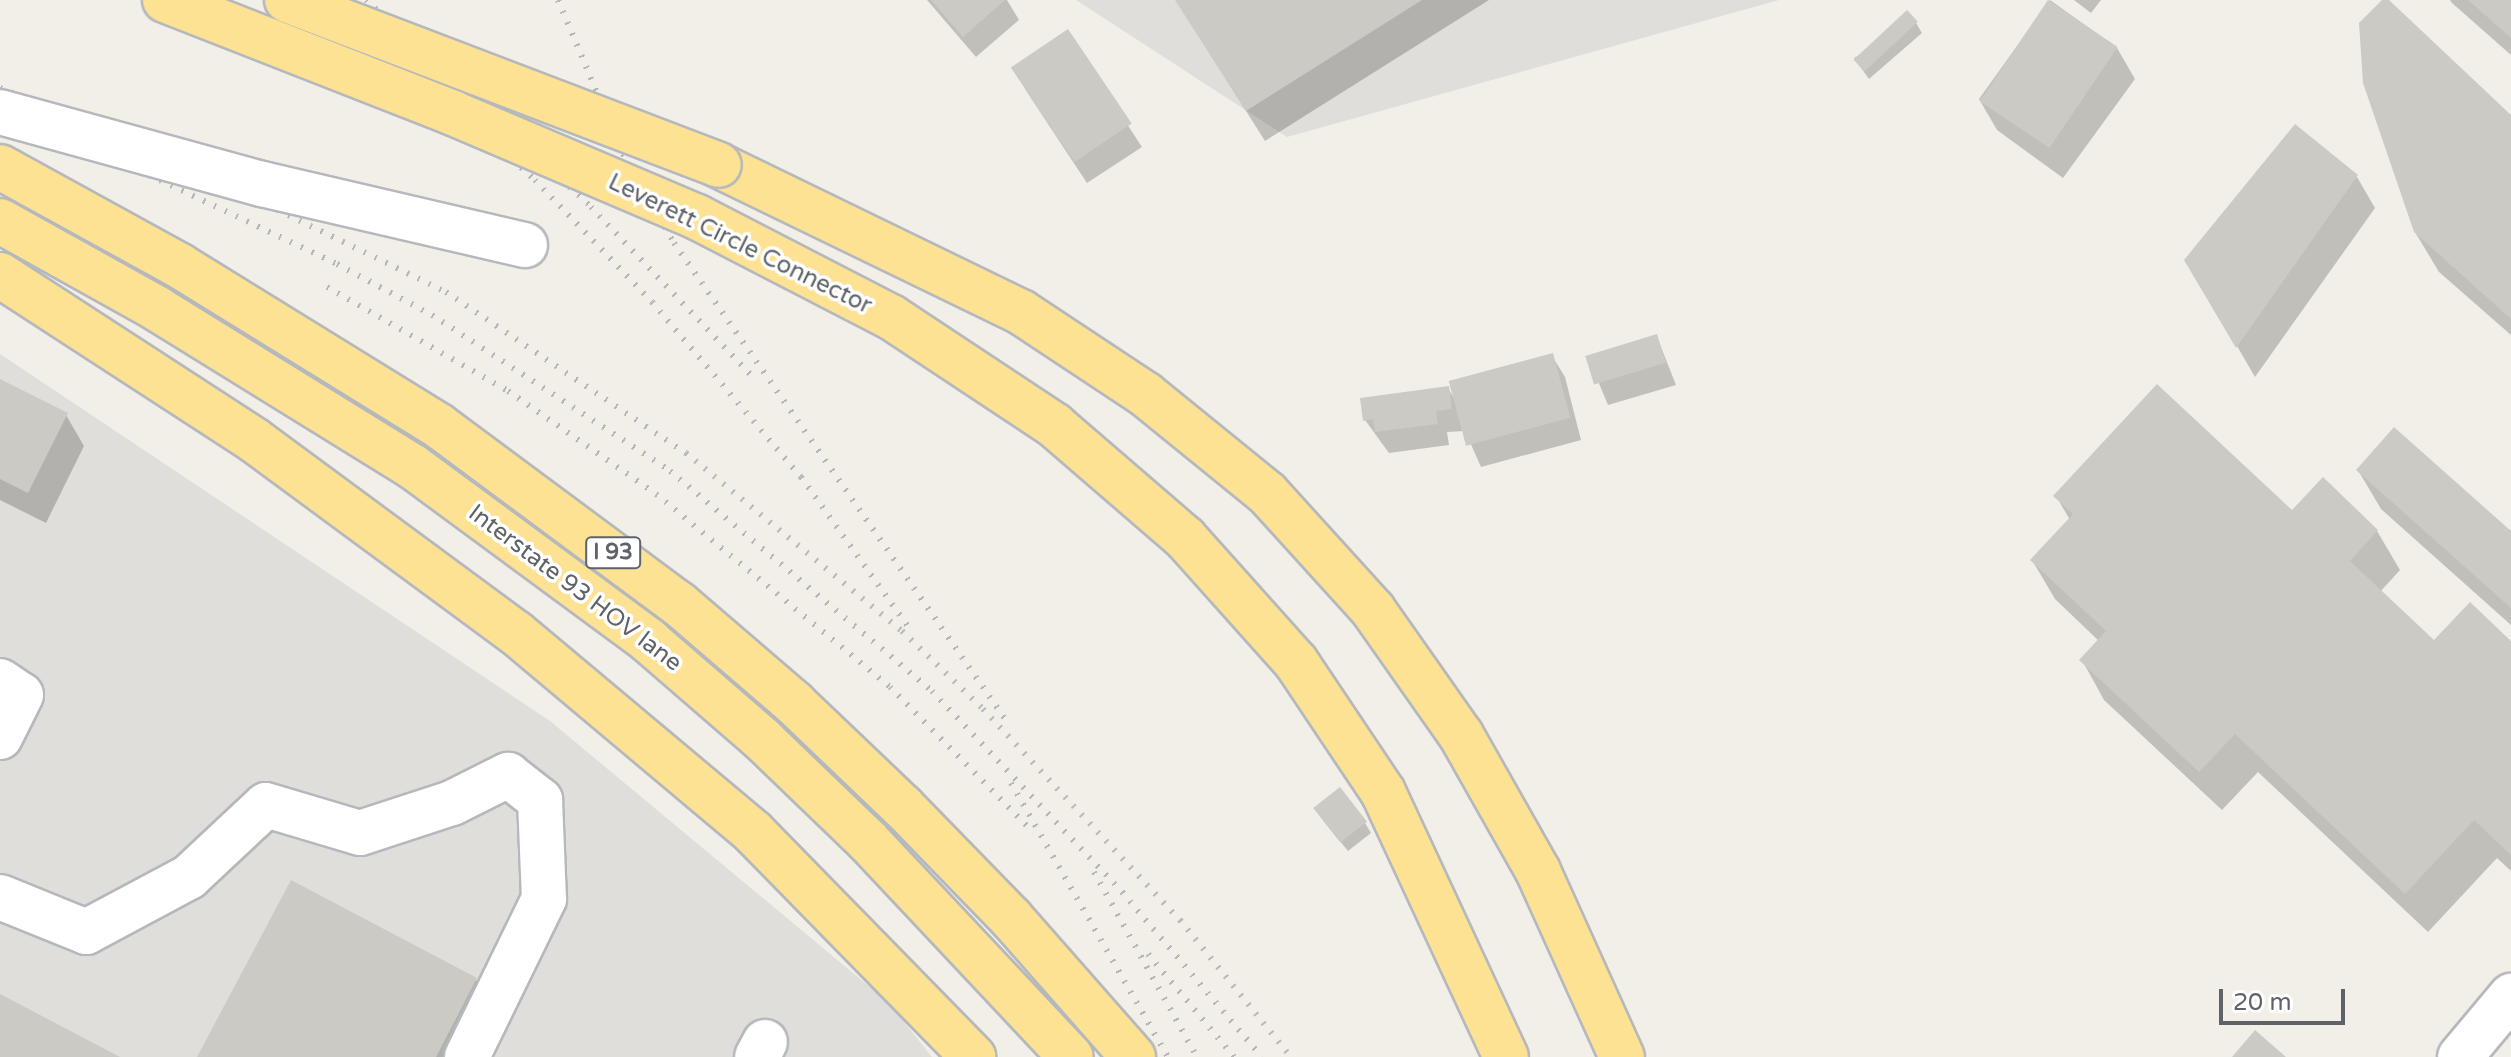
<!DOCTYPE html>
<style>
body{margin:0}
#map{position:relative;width:2511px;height:1057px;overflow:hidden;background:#f1efe8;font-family:"Varela Round",sans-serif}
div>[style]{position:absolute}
.industrial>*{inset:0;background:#e0deda}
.shadow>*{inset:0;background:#0003}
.building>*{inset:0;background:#cccac5;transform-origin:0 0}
.roads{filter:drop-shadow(2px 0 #b5b8bc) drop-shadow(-2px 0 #b5b8bc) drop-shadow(0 2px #b5b8bc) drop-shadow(0 -2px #b5b8bc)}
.minor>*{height:44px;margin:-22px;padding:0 22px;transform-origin:22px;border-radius:22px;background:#fff}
.highway>*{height:44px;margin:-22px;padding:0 22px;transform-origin:22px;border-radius:22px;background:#fde293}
.rail>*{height:6px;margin-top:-3px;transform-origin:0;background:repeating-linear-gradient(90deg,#b6b7b8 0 2px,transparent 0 12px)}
.bridges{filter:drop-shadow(2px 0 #b5b8bc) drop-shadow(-2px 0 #b5b8bc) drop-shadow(0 2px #b5b8bc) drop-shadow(0 -2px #b5b8bc)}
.minor-bridge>*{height:44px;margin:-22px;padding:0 22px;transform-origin:22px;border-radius:22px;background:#fff}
.highway-bridge>*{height:44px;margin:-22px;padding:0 22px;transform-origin:22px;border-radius:22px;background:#fde293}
span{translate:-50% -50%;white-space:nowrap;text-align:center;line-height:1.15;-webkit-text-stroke:7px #fff;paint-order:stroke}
.shield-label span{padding:2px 6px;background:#fff;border:2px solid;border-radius:6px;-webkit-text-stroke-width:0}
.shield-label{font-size:22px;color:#5f6368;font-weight:700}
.street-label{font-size:24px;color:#5f6368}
.scale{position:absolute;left:2219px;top:989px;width:126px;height:36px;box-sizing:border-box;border:4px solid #5f6368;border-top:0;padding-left:10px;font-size:24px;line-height:28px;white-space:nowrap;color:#5f6368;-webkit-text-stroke:6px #fff;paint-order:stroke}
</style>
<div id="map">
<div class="industrial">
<div style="clip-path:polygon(1076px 0,1779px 0,1287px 137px)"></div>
<div style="clip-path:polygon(0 354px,550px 721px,889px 1003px,932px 1057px,0 1057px)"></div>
</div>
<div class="shadow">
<div style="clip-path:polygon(927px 0,1007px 0,1019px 20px,976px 57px)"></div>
<div style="clip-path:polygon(1176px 0,1489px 0,1265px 141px)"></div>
<div style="clip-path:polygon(2050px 0,2117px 48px,2135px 79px,2063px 178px,1997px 130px,1979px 99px)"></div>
<div style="clip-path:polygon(2074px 0,2101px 0,2091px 13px)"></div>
<div style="clip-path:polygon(2386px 0,2511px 117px,2511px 335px,2439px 272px,2415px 232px)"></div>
<div style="clip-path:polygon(2450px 0,2511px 0,2511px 55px,2452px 3px)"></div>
<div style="clip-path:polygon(1916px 23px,1922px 33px,1869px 79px,1854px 58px)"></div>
<div style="clip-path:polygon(1067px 32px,1142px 147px,1087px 183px,1025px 89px)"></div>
<div style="clip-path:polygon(2357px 177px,2375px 208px,2255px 377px,2187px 260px)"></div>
<div style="clip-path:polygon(1657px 337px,1676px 385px,1608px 405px,1588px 357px)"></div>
<div style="clip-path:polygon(1552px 356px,1565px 377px,1581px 440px,1481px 467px,1465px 431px,1447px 432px,1449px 445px,1389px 453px,1365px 420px,1448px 388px,1456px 402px)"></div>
<div style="clip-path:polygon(0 381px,66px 415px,84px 446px,46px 523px,0 500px)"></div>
<div style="clip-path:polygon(2358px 470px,2511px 533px,2511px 625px,2381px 509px)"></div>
<div style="clip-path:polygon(2056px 496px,2292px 513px,2377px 531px,2400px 570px,2380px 592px,2434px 643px,2511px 643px,2511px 871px,2497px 858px,2428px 932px,2258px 772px,2222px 810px,2104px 700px,2082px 660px,2099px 641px,2055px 599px,2032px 560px,2070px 520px)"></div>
<div style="clip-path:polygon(1322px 819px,1365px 823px,1371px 833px,1348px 851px)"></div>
<div style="clip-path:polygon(476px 980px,494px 1011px,470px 1057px,200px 1057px)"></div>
</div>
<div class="building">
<div style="clip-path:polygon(931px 0,1005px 0,963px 37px)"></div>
<div style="clip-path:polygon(1175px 0,1422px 0,1246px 111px)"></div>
<div style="left:2048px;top:0;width:84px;height:122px;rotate:34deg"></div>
<div style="clip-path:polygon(2382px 0,2389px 0,2511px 115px,2511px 319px,2414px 232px,2363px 83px,2359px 23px)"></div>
<div style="clip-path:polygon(2468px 0,2511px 0,2511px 38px)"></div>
<div style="left:1907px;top:10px;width:16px;height:73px;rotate:47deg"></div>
<div style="left:1068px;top:29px;width:114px;height:69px;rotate:56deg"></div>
<div style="clip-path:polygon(2295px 124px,2358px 175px,2236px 348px,2184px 260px)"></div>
<div style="left:1657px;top:334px;width:30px;height:75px;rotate:73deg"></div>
<div style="left:1553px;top:353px;width:67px;height:108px;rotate:75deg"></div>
<div style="clip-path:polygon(0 379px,68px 413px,28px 493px,0 479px)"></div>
<div style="clip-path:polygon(2157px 384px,2292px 510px,2323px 477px,2378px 530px,2350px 561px,2434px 640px,2470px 602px,2511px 641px,2511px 855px,2474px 820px,2405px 894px,2235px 734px,2199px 772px,2079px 660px,2106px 631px,2030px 560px,2073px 514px,2053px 496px)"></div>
<div style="clip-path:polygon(1449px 386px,1452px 409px,1436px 411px,1438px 424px,1375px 432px,1373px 419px,1363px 421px,1360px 398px)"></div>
<div style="clip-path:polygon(2394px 427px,2511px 531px,2511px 608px,2356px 470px)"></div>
<div style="left:1340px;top:787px;width:44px;height:34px;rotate:52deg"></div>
<div style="clip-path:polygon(291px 880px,477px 978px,436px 1057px,197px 1057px)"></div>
<div style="clip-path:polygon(0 994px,120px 1057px,0 1057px)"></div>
<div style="clip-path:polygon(2255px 1030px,2286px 1057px,2232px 1057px)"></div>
</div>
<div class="roads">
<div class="minor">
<div style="left:0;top:681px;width:25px;rotate:34deg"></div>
<div style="left:21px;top:695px;width:47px;rotate:116.6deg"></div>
<div style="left:0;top:897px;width:93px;rotate:22.1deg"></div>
<div style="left:86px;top:932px;width:117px;rotate:-28.1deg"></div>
<div style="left:189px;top:877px;width:105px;rotate:-43.1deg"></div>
<div style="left:266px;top:805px;width:98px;rotate:16.6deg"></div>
<div style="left:360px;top:833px;width:97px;rotate:-18.1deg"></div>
<div style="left:452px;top:803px;width:63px;rotate:-26.6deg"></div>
<div style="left:508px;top:775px;width:41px;rotate:38deg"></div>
<div style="left:540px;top:800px;width:99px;rotate:87.7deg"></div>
<div style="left:544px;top:899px;width:176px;rotate:116deg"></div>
<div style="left:757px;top:1057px;width:17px;rotate:-62deg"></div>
<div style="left:2460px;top:1057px;width:80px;rotate:-50.1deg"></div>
</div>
<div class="highway">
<div style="left:718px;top:165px;width:337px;rotate:25.9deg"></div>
<div style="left:1021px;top:312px;width:149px;rotate:33.5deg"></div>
<div style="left:1145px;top:394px;width:157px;rotate:39.1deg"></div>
<div style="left:1267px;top:493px;width:158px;rotate:47.8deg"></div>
<div style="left:1373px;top:610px;width:153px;rotate:54.9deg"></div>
<div style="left:1461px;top:735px;width:156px;rotate:60.5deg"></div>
<div style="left:1538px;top:871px;width:204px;rotate:65.7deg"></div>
<div style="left:0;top:167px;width:205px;rotate:28.8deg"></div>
<div style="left:180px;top:266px;width:304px;rotate:31.7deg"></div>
<div style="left:439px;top:426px;width:299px;rotate:36.6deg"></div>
<div style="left:679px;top:604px;width:152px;rotate:40.7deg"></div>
<div style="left:794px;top:703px;width:151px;rotate:43.7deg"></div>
<div style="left:903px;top:807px;width:155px;rotate:45.8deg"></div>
<div style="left:1011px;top:918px;width:185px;rotate:48.7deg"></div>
<div style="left:0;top:221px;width:179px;rotate:29.1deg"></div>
<div style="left:156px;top:308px;width:301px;rotate:31.7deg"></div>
<div style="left:412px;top:466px;width:295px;rotate:36.4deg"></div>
<div style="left:649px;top:641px;width:150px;rotate:40.9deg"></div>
<div style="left:762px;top:739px;width:147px;rotate:43.9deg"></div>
<div style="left:868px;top:841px;width:296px;rotate:46.8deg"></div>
<div style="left:0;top:275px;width:303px;rotate:33deg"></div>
<div style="left:254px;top:440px;width:325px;rotate:36.4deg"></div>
<div style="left:516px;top:633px;width:309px;rotate:40deg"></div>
<div style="left:753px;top:832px;width:315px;rotate:45.6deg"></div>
</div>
</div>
<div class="rail">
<div style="left:333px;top:0;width:271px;rotate:41.7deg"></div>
<div style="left:535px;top:180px;width:169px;rotate:46.2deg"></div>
<div style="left:652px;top:302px;width:230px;rotate:49.6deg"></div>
<div style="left:801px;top:477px;width:187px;rotate:54.4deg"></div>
<div style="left:366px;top:0;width:306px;rotate:42.6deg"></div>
<div style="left:591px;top:207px;width:233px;rotate:46.4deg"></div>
<div style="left:558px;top:0;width:167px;rotate:67.1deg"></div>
<div style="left:623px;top:154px;width:103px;rotate:60.2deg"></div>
<div style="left:674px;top:243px;width:588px;rotate:55.18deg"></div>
<div style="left:0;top:88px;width:171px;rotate:21.9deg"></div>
<div style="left:159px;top:152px;width:319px;rotate:26deg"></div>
<div style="left:446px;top:292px;width:289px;rotate:33.9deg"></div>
<div style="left:686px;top:453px;width:280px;rotate:39.5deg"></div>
<div style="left:902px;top:631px;width:112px;rotate:43.9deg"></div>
<div style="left:983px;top:709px;width:289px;rotate:47deg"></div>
<div style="left:1180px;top:920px;width:176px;rotate:51deg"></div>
<div style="left:0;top:115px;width:161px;rotate:21.9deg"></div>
<div style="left:149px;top:175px;width:208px;rotate:25.3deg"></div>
<div style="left:337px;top:264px;width:108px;rotate:28.2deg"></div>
<div style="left:432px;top:315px;width:285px;rotate:33.2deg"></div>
<div style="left:670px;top:471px;width:342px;rotate:40deg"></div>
<div style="left:932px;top:691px;width:277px;rotate:46.6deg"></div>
<div style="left:1122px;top:892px;width:216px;rotate:49.7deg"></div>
<div style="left:327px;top:287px;width:209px;rotate:29.9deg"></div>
<div style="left:508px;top:391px;width:180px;rotate:34.8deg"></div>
<div style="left:656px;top:494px;width:303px;rotate:39.5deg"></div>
<div style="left:890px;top:687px;width:204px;rotate:45.4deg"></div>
<div style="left:1011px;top:783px;width:316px;rotate:60.2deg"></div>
<div style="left:1094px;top:872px;width:212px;rotate:60.9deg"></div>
<div style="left:1148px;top:954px;width:134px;rotate:50.1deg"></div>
</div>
<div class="bridges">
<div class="minor-bridge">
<div style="left:0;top:112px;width:272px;rotate:15.4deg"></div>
<div style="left:262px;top:184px;width:270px;rotate:13.1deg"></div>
</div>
<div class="highway-bridge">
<div style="left:165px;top:0;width:309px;rotate:21.4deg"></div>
<div style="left:453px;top:113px;width:265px;rotate:23.1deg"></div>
<div style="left:697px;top:217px;width:218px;rotate:27.3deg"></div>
<div style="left:891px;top:317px;width:196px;rotate:33.5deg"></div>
<div style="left:1054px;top:425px;width:173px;rotate:40.8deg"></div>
<div style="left:1185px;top:538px;width:166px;rotate:48.2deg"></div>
<div style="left:1296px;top:662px;width:156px;rotate:56.2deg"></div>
<div style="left:1383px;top:792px;width:292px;rotate:65.1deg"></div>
<div style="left:287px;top:0;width:462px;rotate:20.9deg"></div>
</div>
</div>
<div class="shield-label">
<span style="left:613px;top:553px">I 93</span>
</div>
<div class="street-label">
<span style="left:740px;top:244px;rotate:26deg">Leverett Circle Connector</span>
<span style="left:575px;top:588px;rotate:37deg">Interstate 93 HOV lane</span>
</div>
<div class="scale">20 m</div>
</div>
